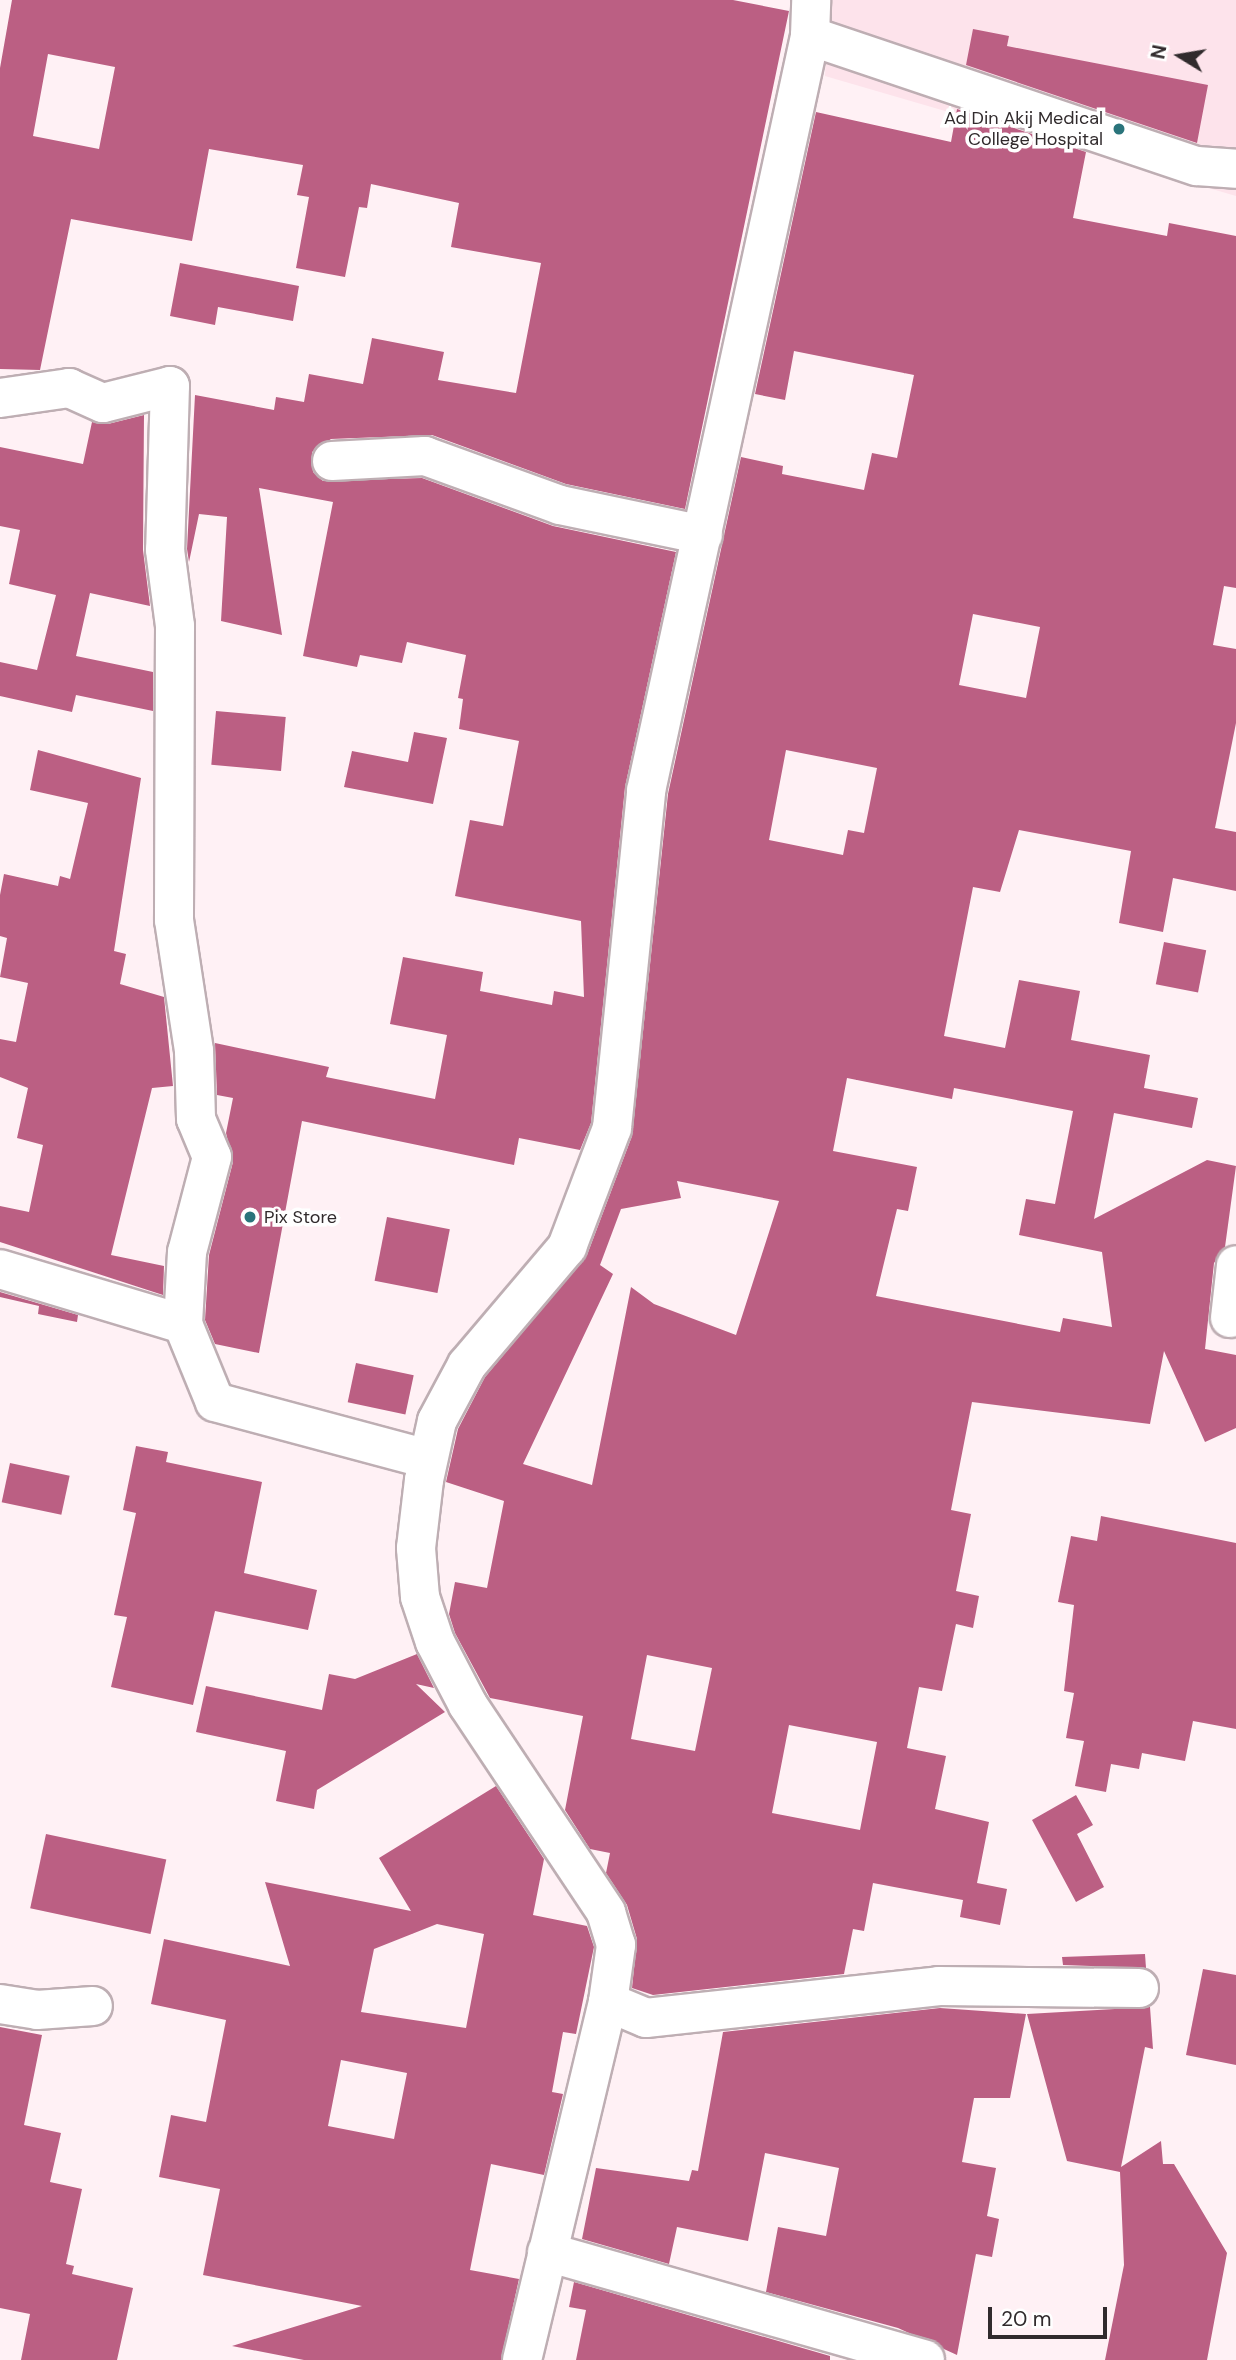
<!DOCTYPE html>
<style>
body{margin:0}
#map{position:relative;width:1236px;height:2360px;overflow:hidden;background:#fff1f5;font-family:"DM Sans",sans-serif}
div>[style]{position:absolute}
.built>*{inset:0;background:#fde3eb}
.building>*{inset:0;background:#bb5f83;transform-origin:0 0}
.roads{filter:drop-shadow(2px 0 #beaeb3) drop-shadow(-2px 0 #beaeb3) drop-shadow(0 2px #beaeb3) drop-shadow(0 -2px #beaeb3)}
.street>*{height:38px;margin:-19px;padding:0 19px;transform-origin:19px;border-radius:19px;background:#fff}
.dots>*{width:19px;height:19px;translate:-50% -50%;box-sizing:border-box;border:4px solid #fff;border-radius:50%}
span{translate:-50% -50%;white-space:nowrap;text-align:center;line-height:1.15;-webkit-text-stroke:7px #fff;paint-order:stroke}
.poi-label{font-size:18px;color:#312b2d}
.right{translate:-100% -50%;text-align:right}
.left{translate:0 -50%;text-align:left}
.north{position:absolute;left:1145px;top:21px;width:70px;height:70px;-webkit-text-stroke:5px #fff;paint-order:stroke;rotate:281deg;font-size:19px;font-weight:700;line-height:28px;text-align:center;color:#312b2d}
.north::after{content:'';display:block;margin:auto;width:24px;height:32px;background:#312b2d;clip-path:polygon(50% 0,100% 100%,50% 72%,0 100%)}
.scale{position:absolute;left:988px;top:2307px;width:119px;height:32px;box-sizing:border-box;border:4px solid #312b2d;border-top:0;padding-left:9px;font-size:21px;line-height:24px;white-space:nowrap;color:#312b2d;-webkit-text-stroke:5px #fff;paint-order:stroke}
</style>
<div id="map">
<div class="built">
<div style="clip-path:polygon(829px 0,1236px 0,1236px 196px,825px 76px)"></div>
</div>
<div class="building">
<div style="clip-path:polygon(evenodd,12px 0,733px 0,789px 11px,685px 509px,566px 484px,432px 435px,331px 439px,312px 452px,313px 472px,323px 481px,422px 478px,553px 526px,676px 552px,625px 787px,591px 1123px,580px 1150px,519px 1138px,514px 1165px,302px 1121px,259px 1353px,215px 1344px,205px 1320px,209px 1255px,233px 1162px,226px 1133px,233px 1098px,217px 1095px,215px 1043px,329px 1067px,326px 1077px,435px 1099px,447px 1035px,390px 1024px,403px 957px,483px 972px,480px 991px,552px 1005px,554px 991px,584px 997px,581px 921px,455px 896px,470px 820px,503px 826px,519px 741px,459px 729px,463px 699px,458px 698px,466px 655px,407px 642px,402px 663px,360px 655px,357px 667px,303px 656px,333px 502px,259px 488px,282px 635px,221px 621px,227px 517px,199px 514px,189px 562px,187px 549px,195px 395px,274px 410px,276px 397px,304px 402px,309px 374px,363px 384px,372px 338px,444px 352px,438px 380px,516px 393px,541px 263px,451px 247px,459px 203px,371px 184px,367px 208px,359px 207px,345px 277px,296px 268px,309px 197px,297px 195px,303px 165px,209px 149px,192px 241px,71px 219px,40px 370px,0 369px,0 68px,12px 0,48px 54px,115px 67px,99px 149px,33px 136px,48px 54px)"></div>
<div style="clip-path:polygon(973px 29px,1009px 36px,1007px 46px,1208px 85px,1197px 143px,966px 65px)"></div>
<div style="clip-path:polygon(evenodd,957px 109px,1086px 152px,1073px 218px,1167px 236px,1169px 223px,1236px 236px,1236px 588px,1224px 586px,1213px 645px,1236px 649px,1236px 723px,1215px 828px,1236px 832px,1236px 891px,1173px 878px,1163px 932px,1119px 923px,1131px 851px,1019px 830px,1000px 892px,973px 887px,944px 1036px,1005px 1048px,1019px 980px,1080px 991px,1071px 1040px,1150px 1055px,1144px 1088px,1198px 1098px,1192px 1128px,1114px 1113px,1094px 1219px,1207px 1160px,1236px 1166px,1225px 1247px,1214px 1263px,1205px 1349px,1236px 1355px,1236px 1428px,1205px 1442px,1164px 1351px,1150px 1424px,972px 1402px,951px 1510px,971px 1514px,956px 1591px,979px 1596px,973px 1628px,956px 1624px,942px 1691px,919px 1687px,907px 1748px,946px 1756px,935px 1809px,989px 1822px,977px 1883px,1007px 1889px,1000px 1925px,960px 1917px,963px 1900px,873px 1883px,864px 1931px,853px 1929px,844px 1974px,653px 1995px,632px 1988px,637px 1939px,627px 1905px,606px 1873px,610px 1853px,590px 1849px,565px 1810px,583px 1716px,490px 1698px,455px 1633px,449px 1614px,455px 1582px,487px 1588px,504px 1501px,446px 1482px,458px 1429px,485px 1377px,587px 1255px,632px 1136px,668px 794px,741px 457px,783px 466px,782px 474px,864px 490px,872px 453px,897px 458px,914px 375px,794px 351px,785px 400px,755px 394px,816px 112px,951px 142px,957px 109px,973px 614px,1040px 627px,1026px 698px,959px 685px,973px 614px,957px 109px,786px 750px,877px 768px,864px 833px,848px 830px,843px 855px,769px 840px,786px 750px,957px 109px,847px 1078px,952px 1099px,954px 1088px,1073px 1111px,1055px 1204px,1026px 1199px,1019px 1235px,1102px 1252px,1112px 1327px,1063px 1318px,1060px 1332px,876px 1296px,897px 1209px,908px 1211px,917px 1167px,833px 1151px,847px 1078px,957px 109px,677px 1181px,779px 1201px,736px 1335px,654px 1304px,631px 1287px,592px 1485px,523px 1464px,613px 1274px,600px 1265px,621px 1209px,681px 1198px,677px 1181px,957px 109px,647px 1655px,712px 1668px,695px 1751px,631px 1739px,647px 1655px,957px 109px,789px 1725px,877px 1742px,860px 1830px,772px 1813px,789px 1725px)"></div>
<div style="clip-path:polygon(180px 263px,299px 286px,293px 321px,218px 307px,215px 325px,170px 316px)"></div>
<div style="clip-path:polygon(144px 415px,143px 550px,150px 606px,90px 593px,76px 656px,153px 672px,153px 711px,76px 695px,72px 712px,0 696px,0 662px,37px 670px,56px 595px,9px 584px,20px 530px,0 526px,0 447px,83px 464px,92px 422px,108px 424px)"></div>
<div style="left:216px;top:711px;width:70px;height:54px;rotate:5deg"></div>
<div style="clip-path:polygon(414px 732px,447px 738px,433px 804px,344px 787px,352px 751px,408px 762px)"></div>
<div style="clip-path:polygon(38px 750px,141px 778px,114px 951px,126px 954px,120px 984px,164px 997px,173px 1086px,152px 1088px,111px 1255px,164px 1266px,163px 1295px,0 1242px,0 1206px,29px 1212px,43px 1145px,17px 1138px,28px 1088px,0 1077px,0 1039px,16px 1042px,28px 983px,0 977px,7px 938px,0 936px,0 895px,4px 874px,58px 886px,60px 876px,70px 879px,88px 803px,30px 790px)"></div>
<div style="left:1164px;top:942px;width:43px;height:43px;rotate:11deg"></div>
<div style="left:387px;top:1217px;width:64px;height:65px;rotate:11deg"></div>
<div style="clip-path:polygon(0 1292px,78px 1315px,77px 1322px,38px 1314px,39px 1306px,0 1297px)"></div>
<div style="left:356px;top:1363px;width:59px;height:40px;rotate:12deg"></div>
<div style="clip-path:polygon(136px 1446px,168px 1452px,166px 1462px,262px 1482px,244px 1573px,317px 1590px,308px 1630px,215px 1611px,193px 1705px,111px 1687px,127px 1617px,114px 1615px,136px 1513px,123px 1510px)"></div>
<div style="left:10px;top:1463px;width:61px;height:40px;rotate:12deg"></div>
<div style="clip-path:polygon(1101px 1516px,1236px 1543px,1236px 1729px,1193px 1721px,1185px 1761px,1142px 1753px,1139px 1769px,1111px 1764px,1106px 1792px,1075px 1786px,1084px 1741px,1066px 1738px,1074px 1693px,1064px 1691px,1074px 1605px,1058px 1602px,1071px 1536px,1097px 1541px)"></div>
<div style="clip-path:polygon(417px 1654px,434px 1688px,416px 1684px,445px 1712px,317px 1790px,314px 1809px,276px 1801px,286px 1751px,196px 1732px,206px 1686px,322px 1710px,329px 1674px,355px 1679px)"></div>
<div style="clip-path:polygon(evenodd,496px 1786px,544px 1859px,533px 1915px,587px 1926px,594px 1947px,576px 2034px,563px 2032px,552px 2092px,563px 2094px,544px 2175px,491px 2164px,470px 2270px,519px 2279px,501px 2360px,304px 2360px,232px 2346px,362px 2306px,203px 2275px,220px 2189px,159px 2177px,171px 2115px,206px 2122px,226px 2020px,151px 2004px,164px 1939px,290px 1966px,265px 1882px,411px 1911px,379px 1858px,496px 1786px,437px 1924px,484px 1934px,466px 2028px,361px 2012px,374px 1949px,437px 1924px,496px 1786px,341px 2060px,407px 2073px,394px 2139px,328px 2126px,341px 2060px)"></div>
<div style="clip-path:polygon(1076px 1795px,1093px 1825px,1077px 1834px,1104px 1887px,1076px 1902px,1032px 1820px)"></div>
<div style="left:46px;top:1834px;width:123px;height:76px;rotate:12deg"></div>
<div style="clip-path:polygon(1145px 1954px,1146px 1968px,1063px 1965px,1062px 1957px)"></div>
<div style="clip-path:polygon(1203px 1969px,1236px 1975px,1236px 2065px,1186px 2055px)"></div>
<div style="clip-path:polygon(1150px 2007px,1153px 2049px,1145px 2047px,1121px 2167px,1161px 2141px,1163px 2164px,1174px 2164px,1227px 2253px,1207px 2360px,1105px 2360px,1124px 2265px,1120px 2172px,1067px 2161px,1027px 2014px)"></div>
<div style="clip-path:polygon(940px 2008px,1026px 2014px,1010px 2098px,974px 2098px,962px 2162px,996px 2168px,987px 2216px,999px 2219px,992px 2257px,976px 2254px,957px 2355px,898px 2328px,766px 2292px,778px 2227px,826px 2236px,839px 2168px,765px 2153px,748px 2241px,677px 2227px,669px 2264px,582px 2239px,596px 2168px,689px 2181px,692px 2170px,698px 2171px,723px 2032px)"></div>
<div style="clip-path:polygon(0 2027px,42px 2035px,24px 2125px,61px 2133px,50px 2182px,82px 2189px,66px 2264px,74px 2266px,72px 2274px,133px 2288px,117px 2360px,21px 2360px,30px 2314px,0 2308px)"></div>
<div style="clip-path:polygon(574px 2282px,830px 2356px,830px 2360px,576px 2360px,586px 2310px,569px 2307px)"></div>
</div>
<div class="roads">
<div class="street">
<div style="left:810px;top:36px;width:408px;rotate:18.6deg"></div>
<div style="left:1197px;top:166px;width:39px;rotate:4deg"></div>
<div style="left:0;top:398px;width:70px;rotate:-8.2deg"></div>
<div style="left:69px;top:388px;width:37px;rotate:24deg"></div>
<div style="left:103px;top:403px;width:69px;rotate:-14.2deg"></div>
<div style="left:170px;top:386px;width:164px;rotate:91.7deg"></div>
<div style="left:165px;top:550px;width:77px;rotate:82.5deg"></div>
<div style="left:175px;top:626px;width:294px;rotate:90.2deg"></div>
<div style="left:174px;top:920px;width:133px;rotate:81.3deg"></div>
<div style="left:194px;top:1051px;width:68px;rotate:88.3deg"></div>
<div style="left:196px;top:1119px;width:41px;rotate:67.2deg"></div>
<div style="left:212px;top:1157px;width:98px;rotate:104.7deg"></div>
<div style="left:187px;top:1252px;width:72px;rotate:93.2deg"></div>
<div style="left:183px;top:1324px;width:191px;rotate:-163.3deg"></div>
<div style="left:332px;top:461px;width:93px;rotate:-3.1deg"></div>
<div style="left:425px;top:456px;width:144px;rotate:19.9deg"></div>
<div style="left:560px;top:505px;width:146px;rotate:11.8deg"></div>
<div style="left:1230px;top:1318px;width:53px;rotate:-83.5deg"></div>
<div style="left:183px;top:1324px;width:84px;rotate:67.7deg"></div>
<div style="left:215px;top:1402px;width:220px;rotate:15deg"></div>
<div style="left:608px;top:2002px;width:41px;rotate:22.8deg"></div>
<div style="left:646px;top:2018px;width:295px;rotate:-6.2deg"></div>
<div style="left:939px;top:1986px;width:200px;rotate:0.6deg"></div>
<div style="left:0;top:2004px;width:37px;rotate:9deg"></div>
<div style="left:37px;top:2010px;width:56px;rotate:-4.1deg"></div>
<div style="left:547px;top:2252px;width:393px;rotate:15.9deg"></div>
<div style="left:522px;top:2360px;width:368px;rotate:-76.5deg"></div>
<div style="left:608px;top:2002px;width:58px;rotate:-82deg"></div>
<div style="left:616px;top:1945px;width:34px;rotate:-107deg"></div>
<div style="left:606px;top:1912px;width:249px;rotate:-123.7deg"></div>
<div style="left:468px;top:1705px;width:71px;rotate:-117.6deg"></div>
<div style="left:435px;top:1642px;width:47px;rotate:-108.4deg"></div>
<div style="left:420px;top:1597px;width:49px;rotate:-94.7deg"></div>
<div style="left:416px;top:1548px;width:68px;rotate:-83.3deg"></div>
<div style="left:424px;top:1480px;width:60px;rotate:-77.6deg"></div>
<div style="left:437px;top:1421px;width:64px;rotate:-61.8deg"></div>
<div style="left:467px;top:1365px;width:155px;rotate:-49.7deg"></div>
<div style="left:567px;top:1247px;width:127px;rotate:-69.3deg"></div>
<div style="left:612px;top:1128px;width:339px;rotate:-84.2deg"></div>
<div style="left:646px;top:791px;width:773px;rotate:-77.74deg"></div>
<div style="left:810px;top:36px;width:36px;rotate:-88deg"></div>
</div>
</div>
<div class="dots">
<div style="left:1119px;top:129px;background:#2a747b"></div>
<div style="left:250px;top:1217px;background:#2a747b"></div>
</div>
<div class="poi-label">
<span class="right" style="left:1103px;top:129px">Ad Din Akij Medical<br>College Hospital</span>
<span class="left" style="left:264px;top:1217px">Pix Store</span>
</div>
<div class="north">N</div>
<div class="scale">20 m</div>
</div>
